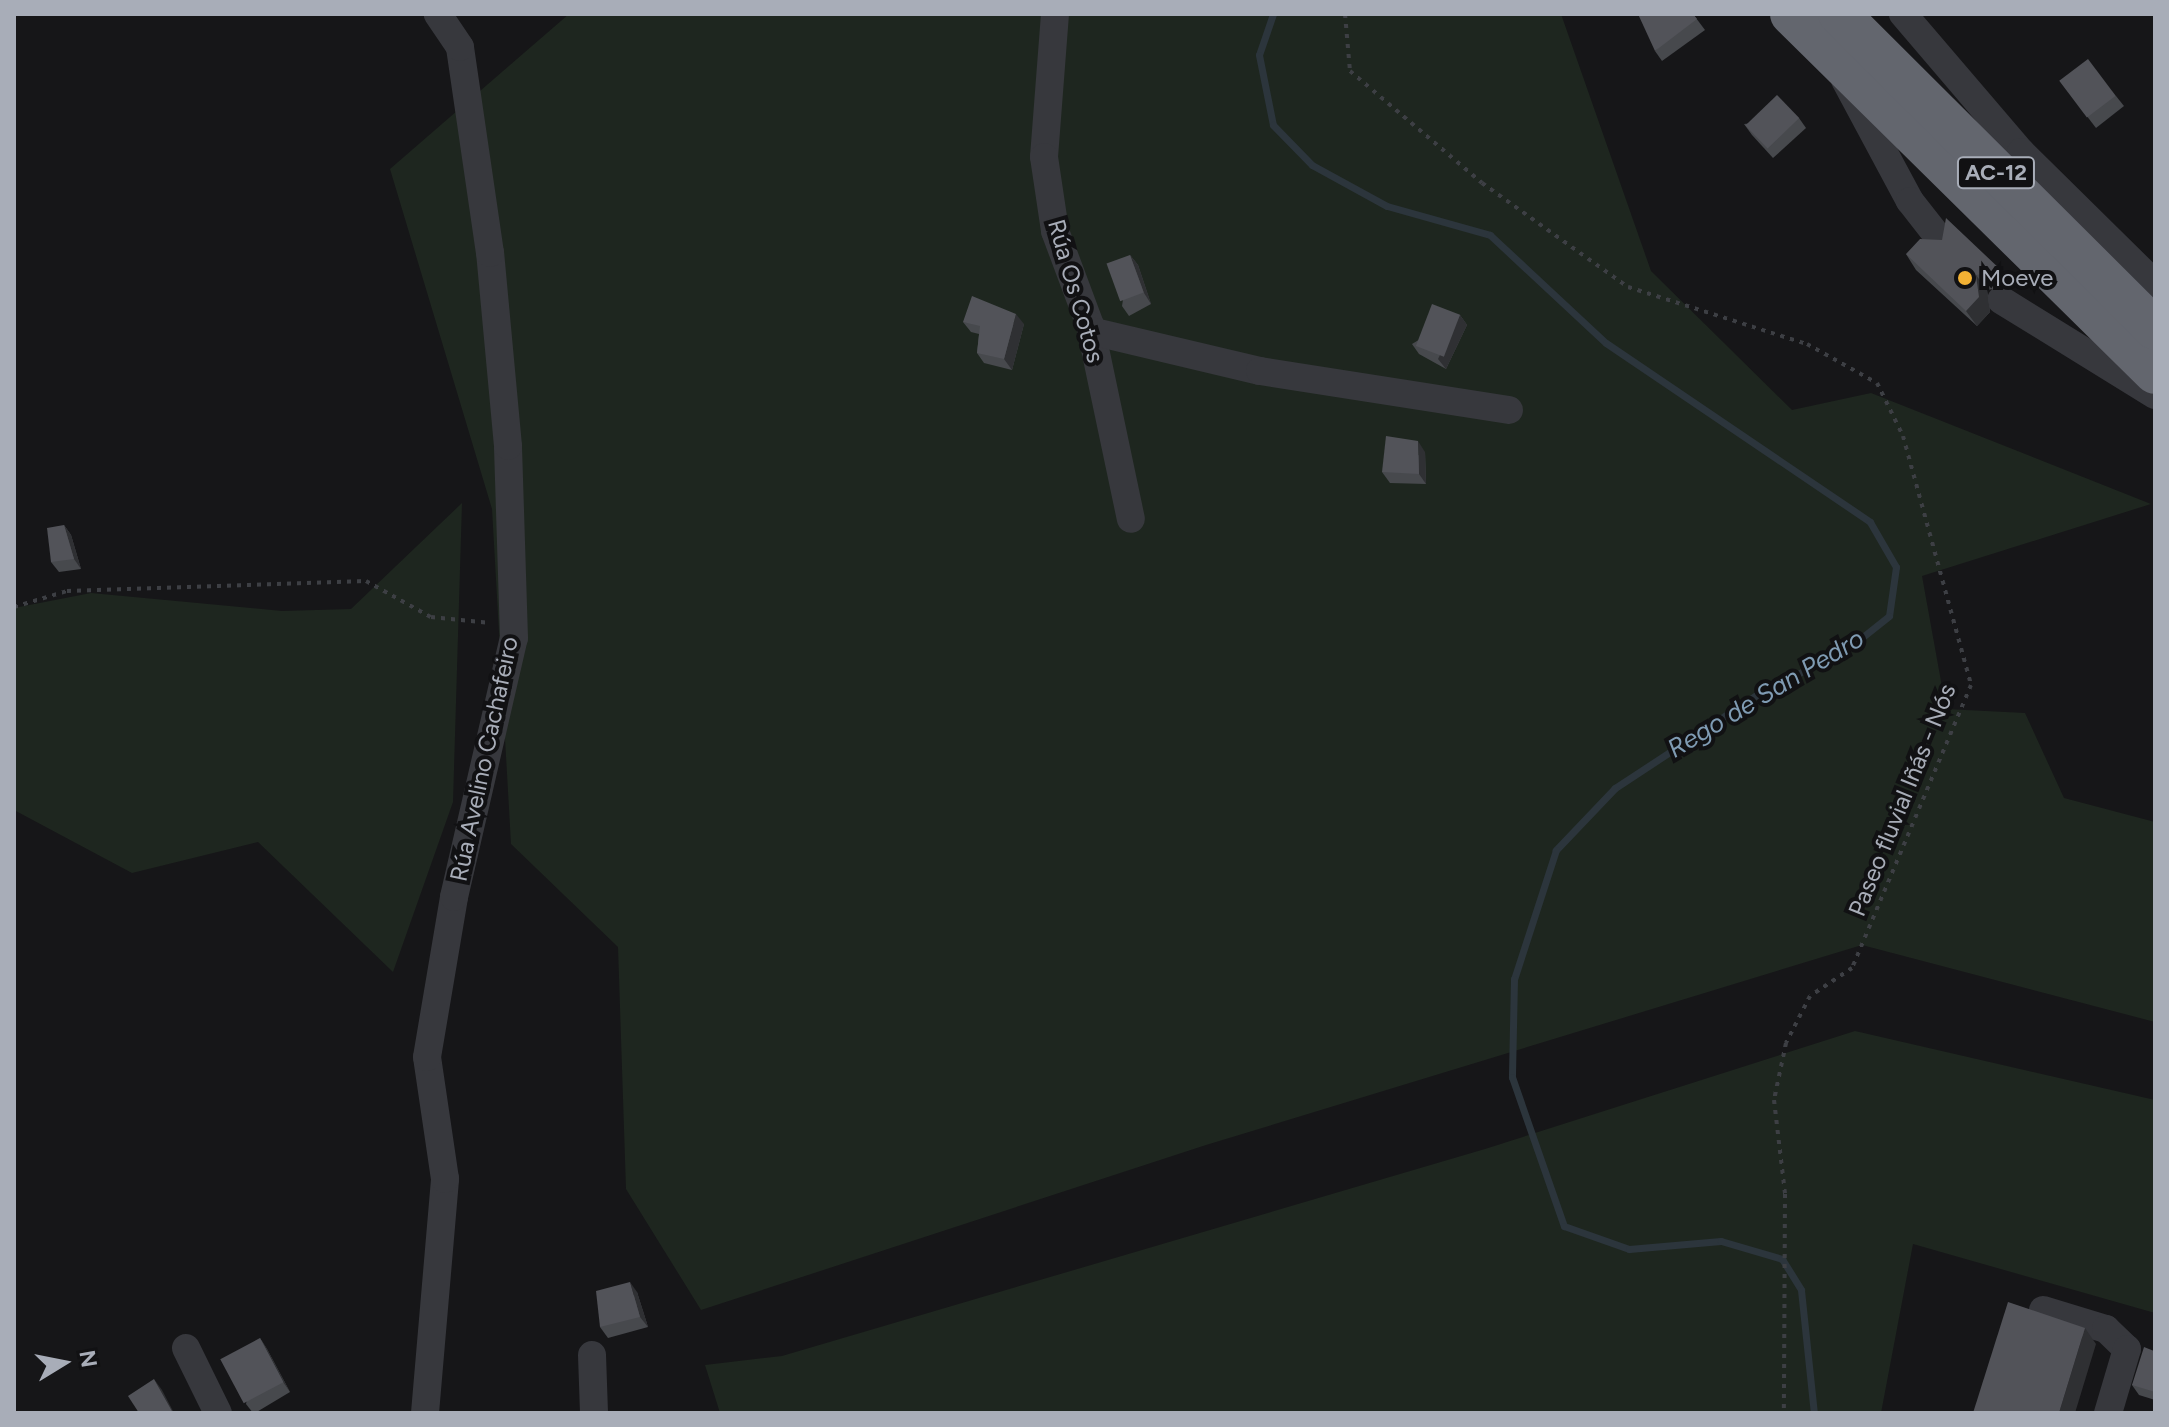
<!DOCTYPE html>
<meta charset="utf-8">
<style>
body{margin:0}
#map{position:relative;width:2169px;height:1427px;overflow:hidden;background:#161618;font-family:Figtree,sans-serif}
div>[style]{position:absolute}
.green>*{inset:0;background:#1e261f}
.stream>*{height:7px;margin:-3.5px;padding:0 3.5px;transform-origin:3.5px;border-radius:3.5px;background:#2c353c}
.path>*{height:4px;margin-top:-2px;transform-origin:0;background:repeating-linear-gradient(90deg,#3d3f44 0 4px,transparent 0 10px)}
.minor>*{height:28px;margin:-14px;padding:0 14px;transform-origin:14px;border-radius:14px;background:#37383d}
.highway>*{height:42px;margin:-21px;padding:0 21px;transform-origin:21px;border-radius:21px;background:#63666e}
.wall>*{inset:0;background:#47494d}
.shaded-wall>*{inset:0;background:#2f3033}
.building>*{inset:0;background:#525359;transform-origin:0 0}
.dots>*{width:22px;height:22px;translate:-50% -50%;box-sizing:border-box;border:4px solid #111113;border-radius:50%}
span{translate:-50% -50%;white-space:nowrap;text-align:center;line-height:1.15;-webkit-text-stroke:8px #111113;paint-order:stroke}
.shield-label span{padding:2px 6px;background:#111113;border:2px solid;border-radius:6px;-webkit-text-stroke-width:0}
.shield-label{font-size:22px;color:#a8adb8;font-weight:700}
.poi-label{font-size:24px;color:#a8adb8}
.left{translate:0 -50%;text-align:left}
.street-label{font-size:24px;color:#a8adb8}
.water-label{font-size:26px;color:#7f9bb3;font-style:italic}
.frame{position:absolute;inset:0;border:16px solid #a8adb8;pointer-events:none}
.north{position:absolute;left:24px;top:1323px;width:80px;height:80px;-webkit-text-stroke:6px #111113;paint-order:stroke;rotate:80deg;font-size:22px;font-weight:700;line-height:32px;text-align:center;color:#a8adb8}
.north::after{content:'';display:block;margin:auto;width:28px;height:36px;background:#a8adb8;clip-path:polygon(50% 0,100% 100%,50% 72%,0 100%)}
</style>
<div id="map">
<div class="green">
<div style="clip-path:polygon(569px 14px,1561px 14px,1651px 271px,1792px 410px,1871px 393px,2151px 504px,1922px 576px,1946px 709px,2025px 713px,2064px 798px,2155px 822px,2155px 1022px,1862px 945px,1206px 1145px,701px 1310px,626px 1189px,618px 947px,511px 844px,492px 509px,390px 169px)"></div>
<div style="clip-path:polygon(462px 503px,453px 802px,393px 972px,258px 842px,132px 873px,14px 810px,14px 608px,91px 593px,282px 611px,351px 609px)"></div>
<div style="clip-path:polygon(1855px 1031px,2155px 1100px,2155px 1313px,1913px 1244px,1881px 1413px,720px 1413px,705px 1365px,782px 1356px,1485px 1149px)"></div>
</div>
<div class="stream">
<div style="left:1273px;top:14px;width:43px;rotate:108.9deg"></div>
<div style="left:1259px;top:55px;width:71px;rotate:78.7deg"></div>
<div style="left:1273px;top:125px;width:56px;rotate:45.7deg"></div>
<div style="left:1312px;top:165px;width:85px;rotate:28.7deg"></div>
<div style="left:1387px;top:206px;width:107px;rotate:15.7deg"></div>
<div style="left:1490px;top:235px;width:158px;rotate:43deg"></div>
<div style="left:1606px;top:343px;width:319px;rotate:34.1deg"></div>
<div style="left:1870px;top:522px;width:52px;rotate:60deg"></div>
<div style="left:1896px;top:567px;width:49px;rotate:98.1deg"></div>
<div style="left:1889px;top:616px;width:50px;rotate:141.5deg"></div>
<div style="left:1850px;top:647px;width:107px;rotate:152.7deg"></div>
<div style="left:1755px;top:696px;width:168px;rotate:146.7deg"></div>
<div style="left:1615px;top:788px;width:86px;rotate:133.6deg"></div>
<div style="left:1556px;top:850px;width:136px;rotate:108deg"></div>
<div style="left:1514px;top:979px;width:98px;rotate:91.2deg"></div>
<div style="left:1512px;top:1077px;width:158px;rotate:70.8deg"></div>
<div style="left:1564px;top:1226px;width:69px;rotate:19.5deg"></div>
<div style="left:1629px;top:1249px;width:92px;rotate:-5deg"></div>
<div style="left:1721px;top:1241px;width:64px;rotate:16.4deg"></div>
<div style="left:1782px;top:1259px;width:36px;rotate:58deg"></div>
<div style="left:1801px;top:1290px;width:124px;rotate:84deg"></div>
</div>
<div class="path">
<div style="left:1345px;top:14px;width:57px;rotate:85deg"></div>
<div style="left:1350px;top:71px;width:173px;rotate:40.3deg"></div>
<div style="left:1482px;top:183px;width:179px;rotate:35.5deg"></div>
<div style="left:1628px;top:287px;width:188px;rotate:17.7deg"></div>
<div style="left:1807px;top:344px;width:80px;rotate:29.1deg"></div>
<div style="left:1877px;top:383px;width:59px;rotate:63.9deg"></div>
<div style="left:1903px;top:436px;width:258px;rotate:74.7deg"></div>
<div style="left:1971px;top:685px;width:307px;rotate:112.8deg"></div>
<div style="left:1852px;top:968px;width:50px;rotate:146.3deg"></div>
<div style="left:1810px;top:996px;width:53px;rotate:117.1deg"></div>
<div style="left:1786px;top:1043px;width:58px;rotate:101.9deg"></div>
<div style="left:1774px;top:1100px;width:95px;rotate:83.3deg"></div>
<div style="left:1785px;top:1194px;width:219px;rotate:90.3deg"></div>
<div style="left:14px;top:607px;width:55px;rotate:-16.8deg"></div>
<div style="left:67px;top:591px;width:299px;rotate:-1.9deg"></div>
<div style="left:366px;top:581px;width:74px;rotate:29deg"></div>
<div style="left:431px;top:617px;width:60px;rotate:5.7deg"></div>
</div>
<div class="minor">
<div style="left:1055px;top:14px;width:143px;rotate:94.4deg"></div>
<div style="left:1044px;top:157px;width:75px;rotate:81.5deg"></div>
<div style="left:1055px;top:231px;width:100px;rotate:69.6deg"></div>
<div style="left:1090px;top:325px;width:198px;rotate:78.1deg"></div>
<div style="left:1903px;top:14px;width:182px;rotate:49.5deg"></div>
<div style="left:2021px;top:152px;width:188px;rotate:44.6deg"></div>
<div style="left:1845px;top:80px;width:137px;rotate:61.8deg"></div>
<div style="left:1910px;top:201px;width:52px;rotate:52deg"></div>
<div style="left:2001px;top:300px;width:181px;rotate:31.7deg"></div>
<div style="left:1091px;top:331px;width:174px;rotate:13.3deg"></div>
<div style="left:1260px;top:371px;width:252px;rotate:8.9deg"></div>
<div style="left:2043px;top:1310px;width:66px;rotate:16.8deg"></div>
<div style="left:2106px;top:1329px;width:29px;rotate:44deg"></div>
<div style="left:2127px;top:1349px;width:67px;rotate:106.5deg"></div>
<div style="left:186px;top:1348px;width:72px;rotate:63.8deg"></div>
<div style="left:592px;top:1355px;width:58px;rotate:88deg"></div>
<div style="left:425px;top:1413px;width:235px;rotate:-85.1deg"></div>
<div style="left:445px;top:1179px;width:123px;rotate:-98.4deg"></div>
<div style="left:427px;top:1057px;width:162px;rotate:-80.4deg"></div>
<div style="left:454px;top:897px;width:266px;rotate:-77deg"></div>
<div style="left:514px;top:638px;width:192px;rotate:-91.8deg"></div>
<div style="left:508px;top:446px;width:194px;rotate:-95.3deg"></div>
<div style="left:490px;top:253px;width:208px;rotate:-98.3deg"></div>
<div style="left:460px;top:47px;width:40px;rotate:-124deg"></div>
</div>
<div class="highway">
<div style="left:1791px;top:14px;width:511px;rotate:44.6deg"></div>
<div style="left:1839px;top:14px;width:446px;rotate:44.9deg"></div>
</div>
<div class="wall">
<div style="clip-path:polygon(1693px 14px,1705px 30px,1662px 61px,1655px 51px)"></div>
<div style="clip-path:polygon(2060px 81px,2116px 96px,2124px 106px,2096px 128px)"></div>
<div style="clip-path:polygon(1799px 118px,1806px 128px,1773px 158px,1752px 135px,1744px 124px)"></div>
<div style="clip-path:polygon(1906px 254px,2002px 271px,2013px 286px,1987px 290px,1990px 312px,1977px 326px,1916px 270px)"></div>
<div style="clip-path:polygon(1130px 255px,1138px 265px,1151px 304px,1129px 316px,1122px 306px)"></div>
<div style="clip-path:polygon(1460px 315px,1467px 325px,1446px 369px,1419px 354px,1412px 344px)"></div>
<div style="clip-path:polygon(963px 322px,1024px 324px,1012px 370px,984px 363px,977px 353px,979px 334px,971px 332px)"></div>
<div style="clip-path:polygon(1425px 452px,1426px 484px,1390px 483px,1382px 472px)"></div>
<div style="clip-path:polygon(64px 525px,71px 535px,81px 569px,59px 572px,51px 562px)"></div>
<div style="clip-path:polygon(637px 1292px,648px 1327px,608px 1338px,600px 1327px)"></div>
<div style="clip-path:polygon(260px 1338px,267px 1349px,290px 1392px,255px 1413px,253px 1413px,246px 1404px)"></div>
<div style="clip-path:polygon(2155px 1347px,2155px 1400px,2139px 1395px,2132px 1385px)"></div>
</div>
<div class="shaded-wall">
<div style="clip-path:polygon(1130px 255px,1138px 265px,1151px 304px,1144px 293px)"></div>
<div style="clip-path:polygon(1976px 275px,1987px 290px,1990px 312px,1977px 326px,1966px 311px)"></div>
<div style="clip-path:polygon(1016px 314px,1024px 324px,1012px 370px,1004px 359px)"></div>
<div style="clip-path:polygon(1460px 315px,1467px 325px,1446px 369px,1438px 359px)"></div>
<div style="clip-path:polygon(1418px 441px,1425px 452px,1426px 484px,1419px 474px)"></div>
<div style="clip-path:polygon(64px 525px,71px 535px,81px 569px,74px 559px)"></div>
<div style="clip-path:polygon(630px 1282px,637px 1292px,648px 1327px,640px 1317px)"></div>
<div style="clip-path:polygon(2085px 1328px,2096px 1344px,2075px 1413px,2059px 1413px)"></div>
<div style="clip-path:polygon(260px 1338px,267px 1349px,290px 1392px,283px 1382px)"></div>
<div style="clip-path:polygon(154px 1379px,162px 1390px,174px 1413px,173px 1413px)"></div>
</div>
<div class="building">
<div style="clip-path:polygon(1638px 14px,1693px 14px,1697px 19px,1655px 51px)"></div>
<div style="left:2088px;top:59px;width:46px;height:36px;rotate:53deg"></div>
<div style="left:1777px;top:95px;width:32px;height:44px;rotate:46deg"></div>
<div style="clip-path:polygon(1946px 218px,2002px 271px,1976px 275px,1979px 297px,1966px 311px,1906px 254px,1920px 239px,1942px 240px)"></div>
<div style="left:1130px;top:255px;width:40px;height:25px;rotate:70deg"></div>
<div style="clip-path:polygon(972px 296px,1016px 314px,1004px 359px,977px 353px,980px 326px,963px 322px)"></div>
<div style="left:1432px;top:304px;width:30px;height:45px;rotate:21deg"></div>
<div style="clip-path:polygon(1386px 436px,1418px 441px,1419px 474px,1382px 472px)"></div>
<div style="clip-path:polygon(64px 525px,74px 559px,51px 562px,47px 528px)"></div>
<div style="clip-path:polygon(630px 1282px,640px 1317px,600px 1327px,596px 1291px)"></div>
<div style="clip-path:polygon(2008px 1302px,2085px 1328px,2059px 1413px,1973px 1413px)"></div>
<div style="left:260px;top:1338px;width:50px;height:45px;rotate:62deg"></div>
<div style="clip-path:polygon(2144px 1347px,2154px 1351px,2155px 1347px,2155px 1392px,2132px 1385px)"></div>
<div style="clip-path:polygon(154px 1379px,172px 1411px,168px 1413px,139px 1413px,128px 1396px)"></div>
</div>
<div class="dots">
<div style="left:1965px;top:278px;background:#f2b134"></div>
</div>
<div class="shield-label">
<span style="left:1996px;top:173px">AC-12</span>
</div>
<div class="poi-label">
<span class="left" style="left:1981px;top:278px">Moeve</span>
</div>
<div class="street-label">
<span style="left:1076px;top:291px;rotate:74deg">Rúa Os Cotos</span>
<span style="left:484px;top:759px;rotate:-78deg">Rúa Avelino Cachafeiro</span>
<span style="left:1902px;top:800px;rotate:-68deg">Paseo fluvial Iñás - Nós</span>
</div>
<div class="water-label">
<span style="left:1766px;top:694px;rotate:-31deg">Rego de San Pedro</span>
</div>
<div class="frame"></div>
<div class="north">N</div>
</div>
